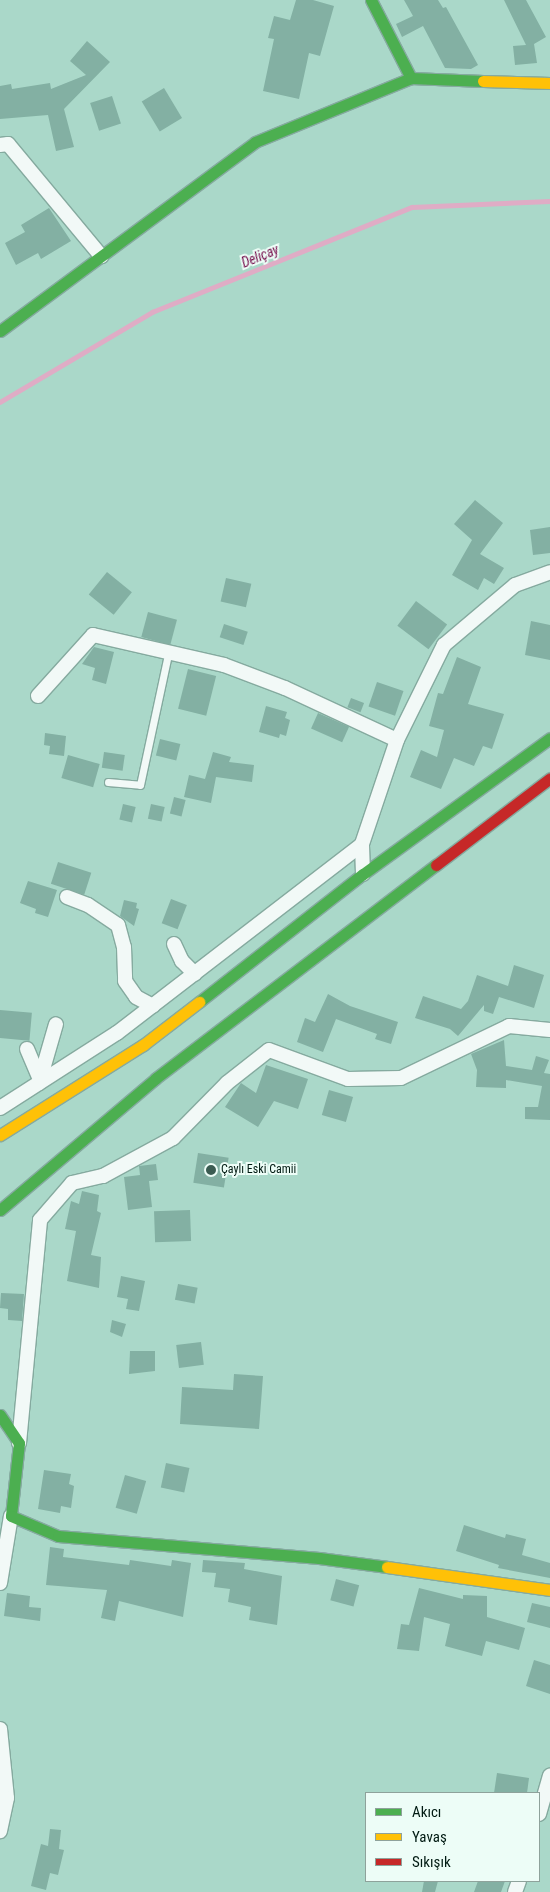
<!DOCTYPE html>
<meta charset="utf-8">
<style>
body{margin:0}
#map{position:relative;width:550px;height:1892px;overflow:hidden;background:#aad8c9;font-family:"Roboto Condensed",sans-serif}
div>[style]{position:absolute}
.stream>*{height:4.5px;margin:-2.25px;padding:0 2.25px;transform-origin:2.25px;border-radius:2.25px;background:#dfacc5}
.building>*{inset:0;background:#83b0a3;transform-origin:0 0}
.roads{filter:drop-shadow(1px 0 #85aa9f) drop-shadow(-1px 0 #85aa9f) drop-shadow(0 1px #85aa9f) drop-shadow(0 -1px #85aa9f)}
.lane>*{height:7px;margin:-3.5px;padding:0 3.5px;transform-origin:3.5px;border-radius:3.5px;background:#f2f9f7}
.street>*{height:14px;margin:-7px;padding:0 7px;transform-origin:7px;border-radius:7px;background:#f2f9f7}
.fast>*{height:11px;margin:-5.5px;padding:0 5.5px;transform-origin:5.5px;border-radius:5.5px;background:#4caf50}
.slow>*{height:11px;margin:-5.5px;padding:0 5.5px;transform-origin:5.5px;border-radius:5.5px;background:#ffc107}
.jam>*{height:11px;margin:-5.5px;padding:0 5.5px;transform-origin:5.5px;border-radius:5.5px;background:#c62828}
.dots>*{width:14px;height:14px;translate:-50% -50%;box-sizing:border-box;border:2px solid #edfdf7;border-radius:50%}
span{translate:-50% -50%;white-space:nowrap;text-align:center;line-height:1.15;-webkit-text-stroke:4px #edfdf7;paint-order:stroke}
.poi-label{font-size:12px;color:#001a12}
.left{translate:0 -50%;text-align:left}
.water-label{font-size:14px;color:#740b4a;font-style:italic}
.legend{position:absolute;left:365px;top:1792px;width:175px;height:90px;box-sizing:border-box;background:#edfdf7;border:1px solid #8ea29b;margin:0;padding:6px 9px;list-style:none;font-size:15px;color:#001a12}
.legend li{display:flex;align-items:center;gap:10px;height:25px}
.legend b{width:25px;border:1px solid #8ea29b}
</style>
<div id="map">
<div class="stream">
<div style="left:0;top:402px;width:177px;rotate:-30.6deg"></div>
<div style="left:152px;top:312px;width:280px;rotate:-22deg"></div>
<div style="left:412px;top:207px;width:138px;rotate:-2.5deg"></div>
</div>
<div class="building">
<div style="clip-path:polygon(296px 0,313px 0,334px 6px,320px 56px,309px 53px,299px 99px,263px 91px,274px 39px,268px 38px,274px 16px,290px 20px)"></div>
<div style="clip-path:polygon(404px 0,438px 0,443px 8px,446px 7px,478px 65px,471px 69px,445px 68px,423px 26px,402px 37px,396px 24px,413px 16px)"></div>
<div style="clip-path:polygon(504px 0,526px 0,546px 37px,534px 44px,537px 63px,515px 65px,513px 46px,526px 45px)"></div>
<div style="clip-path:polygon(87px 41px,110px 62px,64px 109px,74px 147px,56px 151px,48px 115px,0 119px,0 86px,11px 84px,12px 89px,50px 83px,51px 89px,86px 75px,70px 61px)"></div>
<div style="left:164px;top:88px;width:35px;height:26px;rotate:59deg"></div>
<div style="left:112px;top:96px;width:29px;height:23px;rotate:72deg"></div>
<div style="clip-path:polygon(49px 208px,71px 241px,41px 259px,38px 253px,16px 265px,5px 243px,25px 232px,21px 225px)"></div>
<div style="clip-path:polygon(475px 500px,503px 523px,480px 554px,504px 568px,494px 584px,484px 578px,478px 590px,452px 575px,472px 540px,454px 524px)"></div>
<div style="clip-path:polygon(550px 527px,550px 553px,533px 555px,530px 530px)"></div>
<div style="left:107px;top:572px;width:32px;height:29px;rotate:39deg"></div>
<div style="left:226px;top:578px;width:26px;height:24px;rotate:13deg"></div>
<div style="left:416px;top:601px;width:39px;height:31px;rotate:37deg"></div>
<div style="left:148px;top:612px;width:30px;height:26px;rotate:15deg"></div>
<div style="clip-path:polygon(531px 621px,550px 625px,550px 660px,525px 655px)"></div>
<div style="left:224px;top:624px;width:25px;height:14px;rotate:18deg"></div>
<div style="clip-path:polygon(94px 647px,114px 652px,106px 684px,92px 680px,95px 668px,82px 664px)"></div>
<div style="clip-path:polygon(457px 657px,481px 667px,468px 704px,504px 714px,492px 749px,483px 746px,474px 766px,454px 758px,441px 789px,410px 777px,421px 750px,437px 757px,444px 730px,429px 726px,438px 693px,443px 694px)"></div>
<div style="left:188px;top:669px;width:29px;height:41px;rotate:14deg"></div>
<div style="left:377px;top:682px;width:28px;height:26px;rotate:19deg"></div>
<div style="left:351px;top:698px;width:14px;height:10px;rotate:21deg"></div>
<div style="clip-path:polygon(266px 706px,287px 712px,285px 718px,290px 720px,286px 736px,280px 734px,279px 738px,259px 732px)"></div>
<div style="left:318px;top:713px;width:34px;height:17px;rotate:24deg"></div>
<div style="clip-path:polygon(45px 733px,66px 736px,64px 756px,49px 754px,50px 746px,44px 745px)"></div>
<div style="left:160px;top:739px;width:21px;height:17px;rotate:14deg"></div>
<div style="left:104px;top:752px;width:21px;height:16px;rotate:8deg"></div>
<div style="clip-path:polygon(213px 752px,231px 757px,229px 762px,254px 765px,252px 782px,216px 777px,211px 803px,184px 797px,189px 775px,205px 779px)"></div>
<div style="left:68px;top:755px;width:33px;height:24px;rotate:16deg"></div>
<div style="left:174px;top:797px;width:12px;height:17px;rotate:14deg"></div>
<div style="left:123px;top:804px;width:13px;height:16px;rotate:13deg"></div>
<div style="left:151px;top:804px;width:14px;height:15px;rotate:12deg"></div>
<div style="left:58px;top:862px;width:35px;height:23px;rotate:18deg"></div>
<div style="clip-path:polygon(28px 881px,57px 890px,48px 917px,35px 913px,36px 909px,20px 903px)"></div>
<div style="left:171px;top:899px;width:17px;height:26px;rotate:21deg"></div>
<div style="clip-path:polygon(124px 900px,137px 903px,136px 908px,139px 909px,134px 926px,120px 916px)"></div>
<div style="clip-path:polygon(514px 965px,544px 975px,534px 1008px,499px 997px,493px 1014px,484px 1011px,484px 1005px,458px 1036px,450px 1029px,415px 1018px,423px 996px,461px 1009px,468px 1001px,477px 975px,508px 986px)"></div>
<div style="clip-path:polygon(328px 994px,350px 1006px,398px 1022px,391px 1044px,375px 1039px,377px 1034px,336px 1019px,323px 1052px,297px 1042px,305px 1018px,315px 1022px)"></div>
<div style="left:0;top:1010px;width:32px;height:28px;rotate:5deg"></div>
<div style="clip-path:polygon(504px 1040px,506px 1066px,532px 1070px,536px 1056px,549px 1060px,544px 1073px,550px 1074px,550px 1120px,525px 1119px,525px 1107px,538px 1107px,542px 1086px,506px 1080px,506px 1088px,476px 1087px,477px 1070px,471px 1054px)"></div>
<div style="clip-path:polygon(266px 1065px,308px 1079px,298px 1109px,274px 1101px,258px 1127px,225px 1107px,241px 1083px,256px 1093px)"></div>
<div style="left:329px;top:1090px;width:25px;height:26px;rotate:16deg"></div>
<div style="left:198px;top:1153px;width:31px;height:30px;rotate:9deg"></div>
<div style="clip-path:polygon(156px 1164px,158px 1180px,149px 1181px,152px 1207px,128px 1210px,124px 1177px,140px 1175px,139px 1166px)"></div>
<div style="clip-path:polygon(82px 1191px,99px 1195px,97px 1211px,101px 1213px,91px 1255px,101px 1257px,99px 1288px,67px 1281px,76px 1231px,65px 1229px,71px 1201px,79px 1204px)"></div>
<div style="left:190px;top:1210px;width:31px;height:36px;rotate:88deg"></div>
<div style="clip-path:polygon(121px 1276px,145px 1281px,139px 1311px,126px 1309px,128px 1299px,117px 1297px)"></div>
<div style="left:178px;top:1284px;width:20px;height:16px;rotate:11deg"></div>
<div style="clip-path:polygon(1px 1293px,24px 1294px,22px 1321px,8px 1320px,8px 1309px,0 1308px)"></div>
<div style="clip-path:polygon(112px 1320px,126px 1324px,122px 1337px,110px 1332px)"></div>
<div style="left:201px;top:1342px;width:23px;height:25px;rotate:83deg"></div>
<div style="clip-path:polygon(130px 1351px,155px 1351px,155px 1371px,129px 1374px)"></div>
<div style="clip-path:polygon(234px 1374px,263px 1376px,259px 1429px,180px 1424px,182px 1387px,233px 1390px)"></div>
<div style="left:166px;top:1463px;width:24px;height:25px;rotate:12deg"></div>
<div style="clip-path:polygon(44px 1470px,71px 1474px,69px 1484px,74px 1486px,71px 1508px,61px 1506px,60px 1513px,38px 1509px)"></div>
<div style="left:125px;top:1475px;width:22px;height:34px;rotate:16deg"></div>
<div style="clip-path:polygon(464px 1525px,505px 1538px,506px 1534px,526px 1539px,522px 1555px,550px 1563px,550px 1578px,498px 1568px,499px 1565px,456px 1551px)"></div>
<div style="clip-path:polygon(50px 1547px,64px 1549px,63px 1557px,129px 1565px,130px 1560px,171px 1566px,172px 1560px,191px 1563px,183px 1617px,119px 1601px,115px 1621px,101px 1618px,107px 1590px,46px 1585px)"></div>
<div style="clip-path:polygon(203px 1560px,245px 1563px,244px 1569px,282px 1576px,277px 1625px,249px 1620px,251px 1607px,228px 1602px,230px 1589px,214px 1587px,216px 1573px,202px 1572px)"></div>
<div style="left:336px;top:1579px;width:24px;height:22px;rotate:15deg"></div>
<div style="clip-path:polygon(419px 1588px,463px 1599px,463px 1595px,487px 1596px,487px 1617px,525px 1628px,519px 1650px,486px 1641px,482px 1656px,445px 1646px,450px 1624px,424px 1617px,419px 1651px,397px 1649px,401px 1624px,409px 1625px)"></div>
<div style="clip-path:polygon(7px 1593px,30px 1596px,29px 1607px,41px 1608px,40px 1621px,4px 1616px)"></div>
<div style="clip-path:polygon(532px 1603px,550px 1607px,550px 1628px,527px 1622px)"></div>
<div style="clip-path:polygon(534px 1660px,550px 1665px,550px 1694px,526px 1686px)"></div>
<div style="clip-path:polygon(497px 1773px,529px 1778px,527px 1793px,494px 1793px)"></div>
<div style="clip-path:polygon(50px 1829px,61px 1830px,59px 1849px,64px 1850px,58px 1875px,50px 1873px,46px 1890px,31px 1886px,41px 1844px,48px 1846px)"></div>
<div style="clip-path:polygon(424px 1881px,438px 1881px,435px 1892px,422px 1892px)"></div>
<div style="clip-path:polygon(478px 1881px,505px 1881px,501px 1892px,474px 1892px)"></div>
</div>
<div class="roads">
<div class="lane">
<div style="left:108px;top:782px;width:32px;rotate:5deg"></div>
<div style="left:140px;top:785px;width:138px;rotate:-77.9deg"></div>
</div>
<div class="street">
<div style="left:0;top:145px;width:8px;rotate:-7deg"></div>
<div style="left:8px;top:144px;width:146px;rotate:50.3deg"></div>
<div style="left:38px;top:696px;width:82px;rotate:-48deg"></div>
<div style="left:93px;top:635px;width:134px;rotate:12.9deg"></div>
<div style="left:224px;top:665px;width:65px;rotate:20.7deg"></div>
<div style="left:285px;top:688px;width:123px;rotate:24.9deg"></div>
<div style="left:363px;top:874px;width:30px;rotate:-92deg"></div>
<div style="left:362px;top:844px;width:110px;rotate:-71.4deg"></div>
<div style="left:397px;top:740px;width:106px;rotate:-63.7deg"></div>
<div style="left:444px;top:645px;width:93px;rotate:-40.2deg"></div>
<div style="left:515px;top:585px;width:37px;rotate:-20deg"></div>
<div style="left:67px;top:897px;width:22px;rotate:21deg"></div>
<div style="left:88px;top:905px;width:36px;rotate:34deg"></div>
<div style="left:118px;top:925px;width:23px;rotate:75deg"></div>
<div style="left:124px;top:947px;width:34px;rotate:88deg"></div>
<div style="left:125px;top:981px;width:19px;rotate:55deg"></div>
<div style="left:136px;top:997px;width:19px;rotate:28deg"></div>
<div style="left:174px;top:944px;width:19px;rotate:65deg"></div>
<div style="left:182px;top:961px;width:18px;rotate:45deg"></div>
<div style="left:27px;top:1049px;width:30px;rotate:67deg"></div>
<div style="left:39px;top:1083px;width:61px;rotate:-73.9deg"></div>
<div style="left:0;top:1108px;width:139px;rotate:-32.7deg"></div>
<div style="left:117px;top:1033px;width:309px;rotate:-37.6deg"></div>
<div style="left:19px;top:1443px;width:224px;rotate:-84.6deg"></div>
<div style="left:40px;top:1220px;width:49px;rotate:-49.1deg"></div>
<div style="left:72px;top:1183px;width:32px;rotate:-13deg"></div>
<div style="left:103px;top:1176px;width:80px;rotate:-28.5deg"></div>
<div style="left:173px;top:1138px;width:77px;rotate:-45.5deg"></div>
<div style="left:227px;top:1083px;width:53px;rotate:-38.2deg"></div>
<div style="left:269px;top:1050px;width:84px;rotate:20.2deg"></div>
<div style="left:348px;top:1079px;width:53px;rotate:-1.1deg"></div>
<div style="left:401px;top:1078px;width:120px;rotate:-25.7deg"></div>
<div style="left:509px;top:1026px;width:41px;rotate:5.6deg"></div>
<div style="left:0;top:1583px;width:68px;rotate:-80.7deg"></div>
<div style="left:0;top:1729px;width:69px;rotate:84.2deg"></div>
<div style="left:7px;top:1798px;width:34px;rotate:102deg"></div>
<div style="left:539px;top:1814px;width:40px;rotate:-74deg"></div>
<div style="left:515px;top:1892px;width:12px;rotate:-70deg"></div>
</div>
<div class="fast">
<div style="left:371px;top:0;width:88px;rotate:62.9deg"></div>
<div style="left:0;top:331px;width:317px;rotate:-36.5deg"></div>
<div style="left:255px;top:142px;width:169px;rotate:-22.3deg"></div>
<div style="left:411px;top:78px;width:72px;rotate:2.4deg"></div>
<div style="left:199px;top:1002px;width:208px;rotate:-38deg"></div>
<div style="left:363px;top:874px;width:231px;rotate:-36deg"></div>
<div style="left:0;top:1210px;width:204px;rotate:-40.2deg"></div>
<div style="left:156px;top:1078px;width:352px;rotate:-37.3deg"></div>
<div style="left:0;top:1415px;width:34px;rotate:56deg"></div>
<div style="left:19px;top:1443px;width:73px;rotate:96.3deg"></div>
<div style="left:11px;top:1516px;width:51px;rotate:23.1deg"></div>
<div style="left:58px;top:1536px;width:262px;rotate:4.8deg"></div>
<div style="left:319px;top:1558px;width:69px;rotate:7.5deg"></div>
</div>
<div class="slow">
<div style="left:483px;top:81px;width:67px;rotate:1.7deg"></div>
<div style="left:0;top:1135px;width:169px;rotate:-32.2deg"></div>
<div style="left:143px;top:1045px;width:71px;rotate:-37.5deg"></div>
<div style="left:387px;top:1567px;width:165px;rotate:8deg"></div>
</div>
<div class="jam">
<div style="left:436px;top:865px;width:143px;rotate:-37.3deg"></div>
</div>
</div>
<div class="dots">
<div style="left:211px;top:1170px;background:#3b5c52"></div>
</div>
<div class="poi-label">
<span class="left" style="left:221px;top:1170px">Çaylı Eski Camii</span>
</div>
<div class="water-label">
<span style="left:260px;top:256px;rotate:-22deg">Deliçay</span>
</div>
<ul class="legend">
<li><b style="height:6px;background:#4caf50"></b>Akıcı</li>
<li><b style="height:6px;background:#ffc107"></b>Yavaş</li>
<li><b style="height:6px;background:#c62828"></b>Sıkışık</li>
</ul>
</div>
